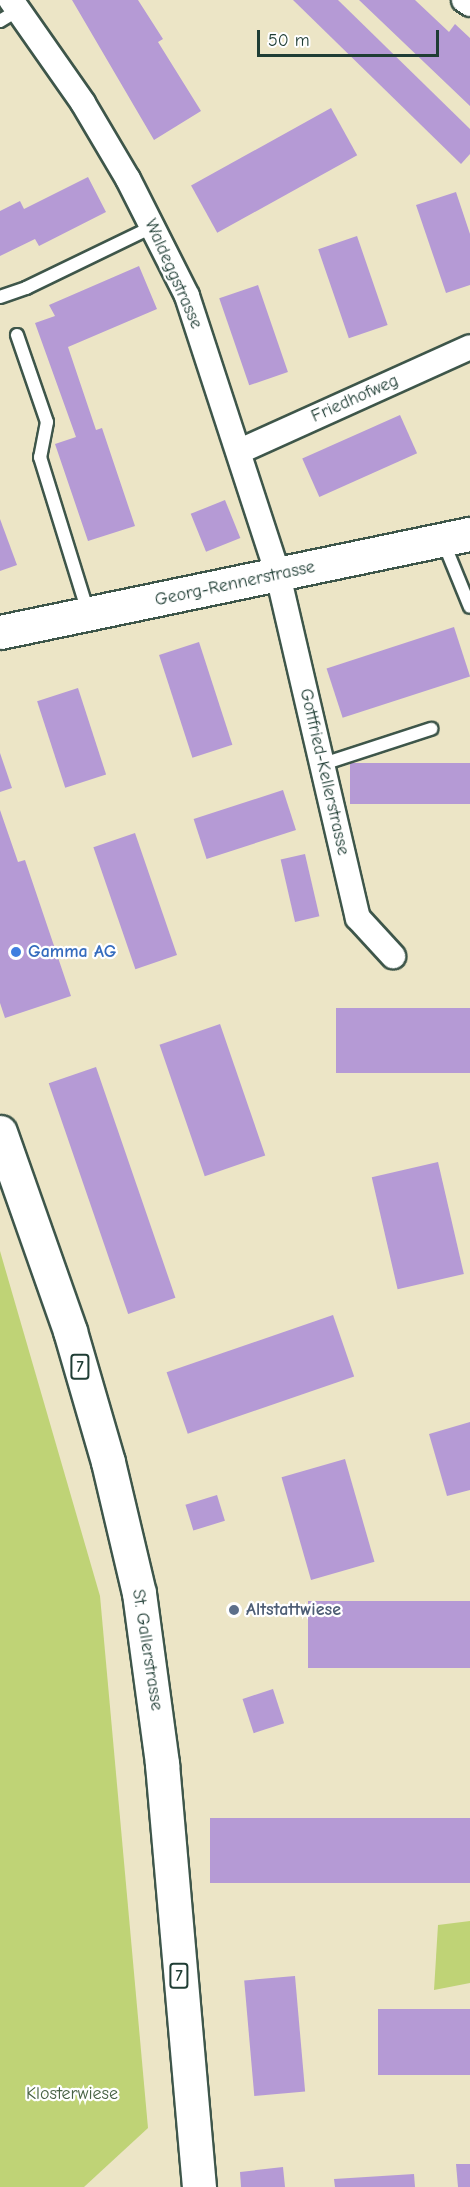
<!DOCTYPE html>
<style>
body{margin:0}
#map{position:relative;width:470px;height:2187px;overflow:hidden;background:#ece5c6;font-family:"Comic Neue",sans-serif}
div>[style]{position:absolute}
.green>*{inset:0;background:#bfd376}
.building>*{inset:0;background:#b59ad5;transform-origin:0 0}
.roads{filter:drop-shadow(2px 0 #3e564a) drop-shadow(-2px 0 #3e564a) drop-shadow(0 2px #3e564a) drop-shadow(0 -2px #3e564a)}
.lane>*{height:12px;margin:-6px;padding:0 6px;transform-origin:6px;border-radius:6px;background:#fff}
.street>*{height:24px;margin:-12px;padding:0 12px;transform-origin:12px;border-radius:12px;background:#fff}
.primary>*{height:33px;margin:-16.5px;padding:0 16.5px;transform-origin:16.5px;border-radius:16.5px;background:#fff}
.dots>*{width:16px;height:16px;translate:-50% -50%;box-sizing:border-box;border:3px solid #fff;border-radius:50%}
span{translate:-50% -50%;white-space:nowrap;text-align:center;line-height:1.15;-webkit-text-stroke:4.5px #fff;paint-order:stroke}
.shield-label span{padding:2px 4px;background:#fff;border:2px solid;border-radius:4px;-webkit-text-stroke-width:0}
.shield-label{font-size:16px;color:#1f3d34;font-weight:700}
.street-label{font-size:18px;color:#1f3d34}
.shop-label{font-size:18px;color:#366cbe;font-weight:700}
.left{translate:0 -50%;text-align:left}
.service-label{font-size:18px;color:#4e5e75;font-weight:700}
.park-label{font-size:18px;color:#476244}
.scale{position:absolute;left:257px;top:30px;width:182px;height:27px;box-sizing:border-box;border:3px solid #1f3d34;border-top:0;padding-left:8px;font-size:18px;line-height:21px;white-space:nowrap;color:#1f3d34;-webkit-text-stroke:4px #fff;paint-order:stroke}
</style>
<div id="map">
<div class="green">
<div style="clip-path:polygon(0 1251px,100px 1596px,148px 2128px,84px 2187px,0 2187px)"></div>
<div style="clip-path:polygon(470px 1921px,470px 1983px,434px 1990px,438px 1925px)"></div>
</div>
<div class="building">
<div style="clip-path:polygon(72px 0,138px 0,163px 39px,158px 42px,201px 111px,154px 140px)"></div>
<div style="clip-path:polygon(293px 0,338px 0,470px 129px,470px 154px,461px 164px)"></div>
<div style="clip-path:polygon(359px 0,415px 0,449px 32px,455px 24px,470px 38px,470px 106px)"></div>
<div style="left:331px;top:108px;width:54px;height:160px;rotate:61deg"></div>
<div style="clip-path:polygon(88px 177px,106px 212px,39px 246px,35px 239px,0 256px,0 211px,20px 201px,24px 209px)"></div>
<div style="clip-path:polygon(456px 192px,470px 234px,470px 285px,446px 293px,416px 205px)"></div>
<div style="left:357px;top:236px;width:94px;height:41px;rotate:71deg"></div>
<div style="clip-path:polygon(139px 266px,157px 309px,68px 347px,96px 430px,102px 428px,135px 526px,88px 541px,55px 444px,76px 437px,35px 323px,55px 316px,49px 305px)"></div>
<div style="left:258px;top:285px;width:92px;height:41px;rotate:71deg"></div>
<div style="left:400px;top:415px;width:42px;height:107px;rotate:66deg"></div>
<div style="left:225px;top:500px;width:41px;height:37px;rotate:68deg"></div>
<div style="clip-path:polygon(0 519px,17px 565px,0 571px)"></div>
<div style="left:454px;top:627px;width:52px;height:134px;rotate:72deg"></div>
<div style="left:199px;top:642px;width:108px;height:42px;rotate:72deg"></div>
<div style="left:78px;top:688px;width:91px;height:43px;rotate:72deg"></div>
<div style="clip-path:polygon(0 753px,12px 788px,0 792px)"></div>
<div style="left:470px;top:763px;width:41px;height:120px;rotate:90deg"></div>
<div style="left:283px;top:790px;width:42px;height:94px;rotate:72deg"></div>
<div style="clip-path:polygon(0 810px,18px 862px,25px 860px,71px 996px,5px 1018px,0 1003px)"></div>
<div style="left:135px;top:833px;width:129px;height:44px;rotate:71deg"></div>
<div style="left:305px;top:854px;width:64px;height:25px;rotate:77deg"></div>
<div style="left:470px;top:1008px;width:65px;height:134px;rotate:90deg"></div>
<div style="left:220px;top:1024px;width:139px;height:64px;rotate:71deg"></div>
<div style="left:96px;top:1067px;width:244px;height:50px;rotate:71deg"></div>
<div style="left:438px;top:1162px;width:115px;height:68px;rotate:77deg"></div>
<div style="left:333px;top:1315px;width:65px;height:176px;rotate:71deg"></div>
<div style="clip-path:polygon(470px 1422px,470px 1490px,447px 1496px,429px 1434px)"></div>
<div style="left:345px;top:1459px;width:107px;height:66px;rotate:74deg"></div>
<div style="left:217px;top:1495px;width:27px;height:33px;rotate:73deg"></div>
<div style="left:470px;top:1601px;width:67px;height:162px;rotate:90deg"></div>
<div style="left:273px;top:1689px;width:36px;height:32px;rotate:72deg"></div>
<div style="left:470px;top:1818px;width:65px;height:260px;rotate:90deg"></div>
<div style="left:295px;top:1976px;width:116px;height:51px;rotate:85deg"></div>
<div style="left:470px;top:2009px;width:66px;height:92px;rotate:90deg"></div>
<div style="clip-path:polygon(456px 2164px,470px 2164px,470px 2187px,458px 2187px)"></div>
<div style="clip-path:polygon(283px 2167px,285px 2187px,241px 2187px,240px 2172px)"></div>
<div style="clip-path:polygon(414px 2174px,415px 2187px,335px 2187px,334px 2179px)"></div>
</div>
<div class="roads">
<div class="lane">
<div style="left:0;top:21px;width:21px;rotate:-31deg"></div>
<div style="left:0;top:297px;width:28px;rotate:-19deg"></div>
<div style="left:26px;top:288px;width:142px;rotate:-25.8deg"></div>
<div style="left:17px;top:335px;width:92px;rotate:71deg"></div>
<div style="left:47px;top:422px;width:36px;rotate:101deg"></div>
<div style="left:40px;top:457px;width:162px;rotate:72.8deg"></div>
<div style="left:443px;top:541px;width:71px;rotate:67.8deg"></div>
<div style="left:323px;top:764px;width:114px;rotate:-18deg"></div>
</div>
<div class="street">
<div style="left:11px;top:0;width:126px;rotate:55deg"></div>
<div style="left:83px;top:103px;width:88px;rotate:59.4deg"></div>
<div style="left:128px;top:179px;width:131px;rotate:63.2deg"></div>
<div style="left:187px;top:296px;width:293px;rotate:71.9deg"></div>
<div style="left:278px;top:575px;width:352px;rotate:76.9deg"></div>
<div style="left:358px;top:918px;width:52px;rotate:47.4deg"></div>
<div style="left:464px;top:0;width:7px;rotate:34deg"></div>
<div style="left:240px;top:451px;width:252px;rotate:-24.3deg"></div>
</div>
<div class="primary">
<div style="left:0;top:632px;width:480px;rotate:-11.8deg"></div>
<div style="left:0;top:1132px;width:211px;rotate:70.6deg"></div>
<div style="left:70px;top:1331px;width:136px;rotate:73.8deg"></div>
<div style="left:108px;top:1462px;width:135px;rotate:76.7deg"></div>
<div style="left:139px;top:1593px;width:173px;rotate:82.3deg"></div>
<div style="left:162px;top:1764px;width:425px;rotate:85deg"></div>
</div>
</div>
<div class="dots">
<div style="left:16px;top:952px;background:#3f7fe0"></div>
<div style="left:234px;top:1610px;background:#5c6f8a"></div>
</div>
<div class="shield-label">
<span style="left:80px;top:1367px">7</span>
<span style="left:179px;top:1976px">7</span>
</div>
<div class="street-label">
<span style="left:173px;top:274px;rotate:66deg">Waldeggstrasse</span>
<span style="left:355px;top:399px;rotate:-24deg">Friedhofweg</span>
<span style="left:235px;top:584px;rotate:-12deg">Georg-Rennerstrasse</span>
<span style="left:324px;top:772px;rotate:77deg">Gottfried-Kellerstrasse</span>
<span style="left:147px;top:1650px;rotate:81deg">St. Gallerstrasse</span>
</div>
<div class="shop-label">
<span class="left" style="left:28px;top:952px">Gamma AG</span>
</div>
<div class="service-label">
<span class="left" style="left:246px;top:1610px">Altstattwiese</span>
</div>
<div class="park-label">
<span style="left:72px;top:2094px">Klosterwiese</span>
</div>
<div class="scale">50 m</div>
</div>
